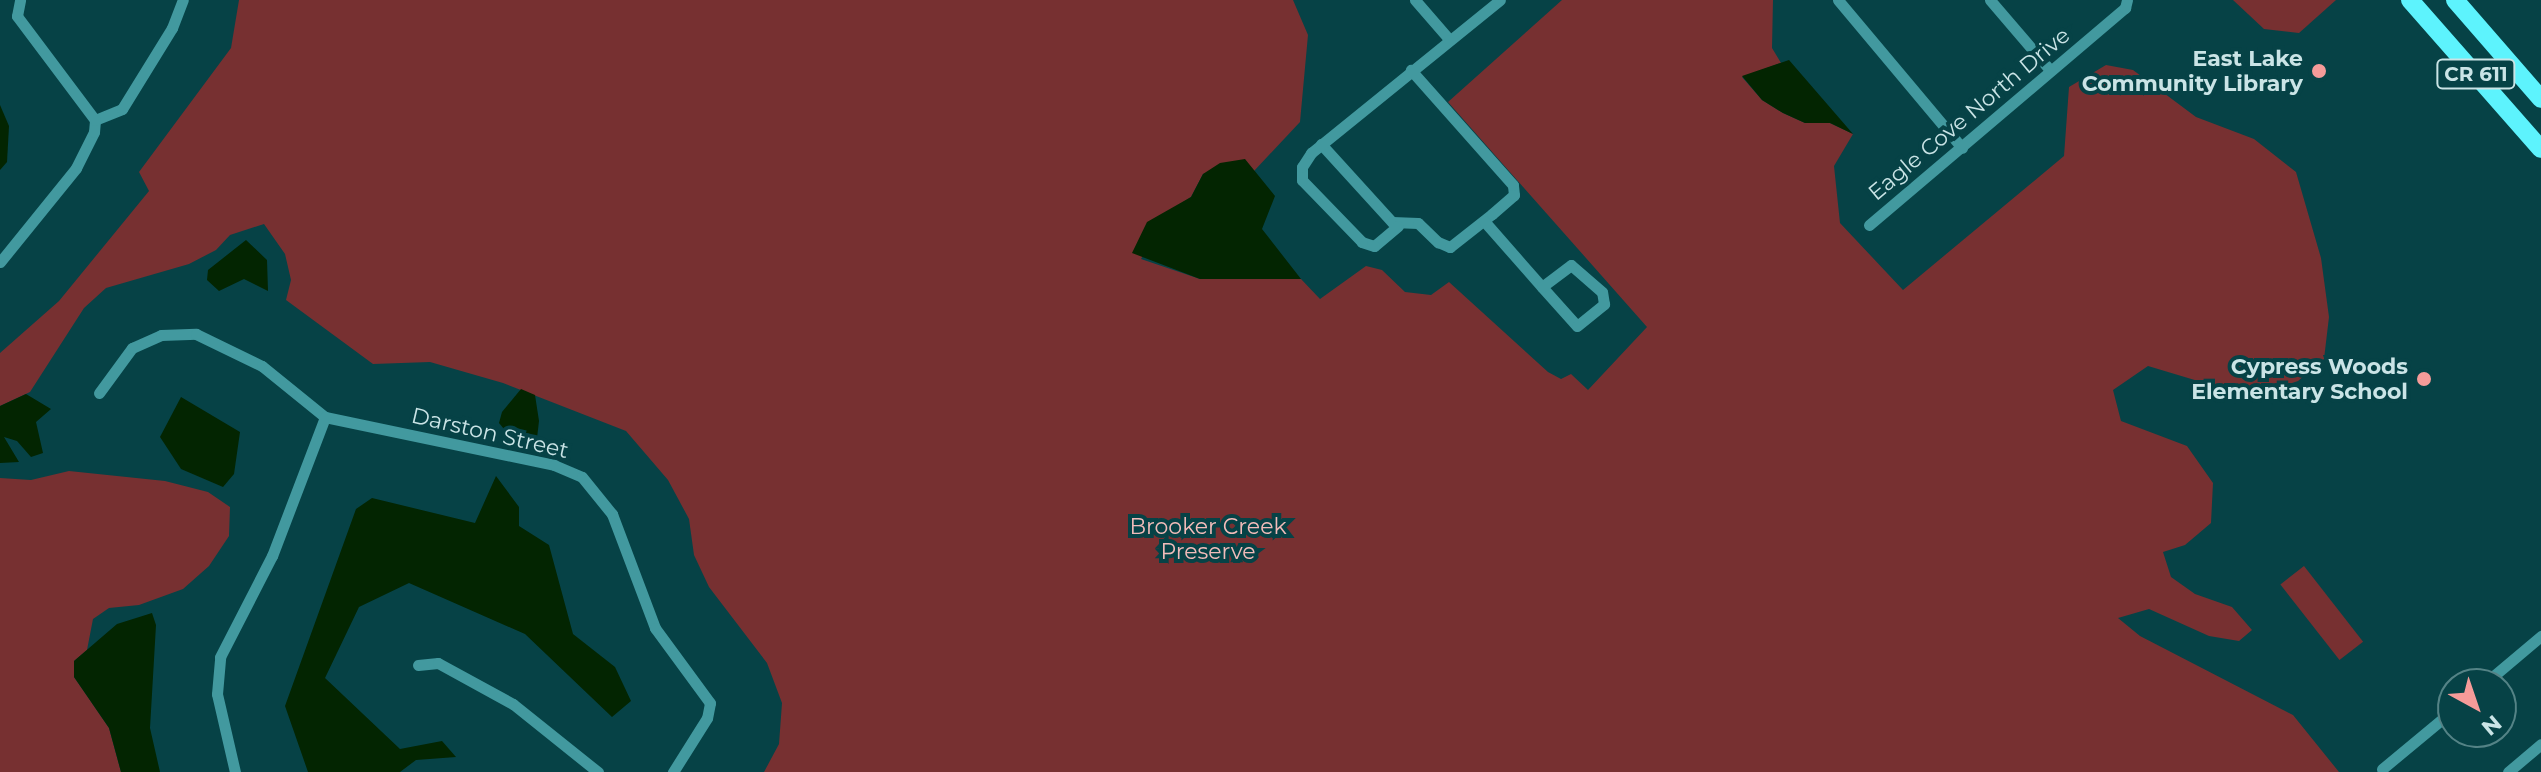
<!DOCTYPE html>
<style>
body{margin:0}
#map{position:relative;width:2541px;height:772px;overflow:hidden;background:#064246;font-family:Montserrat,sans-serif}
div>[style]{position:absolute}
.green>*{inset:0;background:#773031;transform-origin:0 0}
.water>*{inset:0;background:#032501}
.street>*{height:11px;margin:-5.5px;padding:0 5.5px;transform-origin:5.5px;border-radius:5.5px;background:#42999f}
.primary>*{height:18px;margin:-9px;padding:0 9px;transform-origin:9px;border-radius:9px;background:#5df3fd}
.dots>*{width:22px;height:22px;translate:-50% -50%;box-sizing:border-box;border:4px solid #064246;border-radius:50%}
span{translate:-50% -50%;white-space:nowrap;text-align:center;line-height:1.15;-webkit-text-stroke:8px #064246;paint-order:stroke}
.shield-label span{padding:2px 6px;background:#064246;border:2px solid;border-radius:6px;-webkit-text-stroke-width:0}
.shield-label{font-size:20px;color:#cae4e6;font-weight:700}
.poi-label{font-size:22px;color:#cae4e6;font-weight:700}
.right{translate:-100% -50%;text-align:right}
.street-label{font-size:22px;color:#cae4e6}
.park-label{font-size:22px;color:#f2bcba}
.north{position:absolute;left:2437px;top:668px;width:80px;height:80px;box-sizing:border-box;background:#064246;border:2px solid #548386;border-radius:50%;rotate:140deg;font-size:22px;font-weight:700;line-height:32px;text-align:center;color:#cae4e6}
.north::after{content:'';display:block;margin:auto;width:28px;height:36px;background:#f59b99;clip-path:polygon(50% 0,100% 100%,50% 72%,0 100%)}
</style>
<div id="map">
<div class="green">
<div style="clip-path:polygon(239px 0,1293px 0,1308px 35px,1300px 122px,1254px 171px,1245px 160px,1203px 174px,1191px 197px,1174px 208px,1141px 259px,1200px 279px,1301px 279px,1320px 299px,1366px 266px,1382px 270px,1405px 292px,1431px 295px,1449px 282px,1548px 372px,1561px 379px,1571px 374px,1588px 390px,1647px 327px,1448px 102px,1562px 0,1773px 0,1772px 48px,1781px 63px,1742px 77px,1762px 100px,1783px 113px,1805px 123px,1830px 123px,1853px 134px,1834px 166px,1840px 223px,1903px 290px,2064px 156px,2069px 87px,2106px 65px,2133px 70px,2196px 117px,2254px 139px,2296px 172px,2321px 258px,2329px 317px,2324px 359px,2298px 381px,2280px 387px,2218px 387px,2148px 366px,2113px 390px,2121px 421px,2187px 446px,2213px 483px,2211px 523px,2185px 545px,2163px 552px,2171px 577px,2195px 594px,2232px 607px,2252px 630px,2239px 641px,2209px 636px,2149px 609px,2118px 618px,2140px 636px,2293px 715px,2339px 772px,764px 772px,779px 744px,782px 703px,767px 663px,709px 587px,694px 555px,689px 519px,668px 480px,626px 431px,503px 383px,430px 362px,373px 364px,286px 300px,291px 280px,285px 254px,264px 224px,230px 235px,216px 250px,189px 264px,106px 288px,84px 308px,30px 392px,0 406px,0 353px,59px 301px,149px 191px,139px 172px,231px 48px)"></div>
<div style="clip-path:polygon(2233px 0,2336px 0,2299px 33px,2264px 29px)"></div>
<div style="clip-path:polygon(69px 471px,165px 481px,208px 492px,230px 507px,229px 536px,209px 566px,183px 589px,139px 605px,109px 608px,93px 619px,87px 650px,74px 661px,74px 677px,109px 728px,121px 772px,0 772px,0 478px,31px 480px)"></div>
<div style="left:2304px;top:566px;width:96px;height:30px;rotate:52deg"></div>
</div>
<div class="water">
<div style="clip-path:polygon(1789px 60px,1853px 134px,1830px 123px,1805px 123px,1783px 113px,1762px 100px,1742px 76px)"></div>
<div style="clip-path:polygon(0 105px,9px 126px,7px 162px,0 170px)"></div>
<div style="clip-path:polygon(1245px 159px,1275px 196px,1262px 229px,1301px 279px,1200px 279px,1132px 253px,1147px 222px,1191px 197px,1203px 174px,1220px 163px)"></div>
<div style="clip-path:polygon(246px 240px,267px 260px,268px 291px,244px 279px,219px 291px,207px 280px,208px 270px)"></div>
<div style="clip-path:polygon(521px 389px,535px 395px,539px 421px,537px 438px,519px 447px,499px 423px,502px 412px)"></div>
<div style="clip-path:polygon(26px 394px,51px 409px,36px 422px,43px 453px,31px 457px,17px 441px,4px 437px,19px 462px,0 463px,0 406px)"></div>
<div style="clip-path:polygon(181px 397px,240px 432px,234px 474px,223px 487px,181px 469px,160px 437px)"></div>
<div style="clip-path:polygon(496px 476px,519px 507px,519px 526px,549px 545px,573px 634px,615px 667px,631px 701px,612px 717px,525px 634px,409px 583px,359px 607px,325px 678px,400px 749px,442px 741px,456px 757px,416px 760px,400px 772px,308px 772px,285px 706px,356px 509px,372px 498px,475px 523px)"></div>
<div style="clip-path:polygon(152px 613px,156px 625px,150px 728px,160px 772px,121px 772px,109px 728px,74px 677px,74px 661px,117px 624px)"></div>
</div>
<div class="street">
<div style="left:1415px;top:0;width:50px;rotate:49deg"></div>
<div style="left:1838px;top:0;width:193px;rotate:50deg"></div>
<div style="left:1990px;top:0;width:92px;rotate:49.4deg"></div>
<div style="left:95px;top:120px;width:29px;rotate:-22deg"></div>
<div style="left:122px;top:109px;width:95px;rotate:-58.3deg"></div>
<div style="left:172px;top:28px;width:30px;rotate:-69deg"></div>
<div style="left:1321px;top:144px;width:105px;rotate:47.7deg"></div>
<div style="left:1392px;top:222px;width:26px;rotate:2deg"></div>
<div style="left:1418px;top:223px;width:28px;rotate:44deg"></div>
<div style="left:1438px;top:242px;width:13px;rotate:23deg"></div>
<div style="left:1450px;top:247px;width:53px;rotate:-38.2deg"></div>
<div style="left:1492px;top:214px;width:29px;rotate:-41deg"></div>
<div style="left:1514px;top:195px;width:10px;rotate:-96deg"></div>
<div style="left:1513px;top:185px;width:154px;rotate:-131.6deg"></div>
<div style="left:1484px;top:221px;width:88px;rotate:48.7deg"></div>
<div style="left:1542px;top:287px;width:52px;rotate:48.1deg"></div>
<div style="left:1577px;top:326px;width:35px;rotate:-39deg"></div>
<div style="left:1604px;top:304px;width:12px;rotate:-99deg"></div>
<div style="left:1602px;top:292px;width:41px;rotate:-138.9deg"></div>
<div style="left:1571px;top:265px;width:36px;rotate:143deg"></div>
<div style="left:1869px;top:225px;width:336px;rotate:-40.3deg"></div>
<div style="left:2125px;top:8px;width:8px;rotate:-76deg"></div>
<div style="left:1398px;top:226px;width:31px;rotate:140deg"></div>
<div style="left:1374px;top:246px;width:13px;rotate:-162deg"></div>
<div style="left:1362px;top:242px;width:86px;rotate:-134.1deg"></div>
<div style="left:1302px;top:180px;width:13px;rotate:-90deg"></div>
<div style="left:1302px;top:167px;width:17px;rotate:-57deg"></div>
<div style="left:1311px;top:153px;width:243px;rotate:-39deg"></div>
<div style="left:0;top:262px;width:121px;rotate:-51deg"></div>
<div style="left:76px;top:168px;width:40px;rotate:-63.4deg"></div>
<div style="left:94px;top:132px;width:12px;rotate:-85deg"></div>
<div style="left:95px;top:120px;width:130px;rotate:-126.9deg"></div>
<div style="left:17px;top:16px;width:16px;rotate:-79deg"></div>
<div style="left:99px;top:393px;width:56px;rotate:-53.7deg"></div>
<div style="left:132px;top:348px;width:32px;rotate:-24deg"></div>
<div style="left:161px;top:335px;width:35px;rotate:-2deg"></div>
<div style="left:196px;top:334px;width:73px;rotate:25.9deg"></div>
<div style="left:262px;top:366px;width:81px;rotate:39deg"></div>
<div style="left:325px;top:417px;width:234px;rotate:11.8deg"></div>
<div style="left:554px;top:465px;width:30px;rotate:23deg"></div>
<div style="left:582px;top:477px;width:48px;rotate:51deg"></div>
<div style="left:612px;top:514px;width:122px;rotate:69.3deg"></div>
<div style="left:655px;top:628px;width:93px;rotate:53.7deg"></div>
<div style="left:710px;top:703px;width:15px;rotate:101deg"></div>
<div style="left:707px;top:718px;width:64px;rotate:122.2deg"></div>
<div style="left:418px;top:665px;width:20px;rotate:-6deg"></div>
<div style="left:438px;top:663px;width:85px;rotate:28.7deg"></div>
<div style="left:513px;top:704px;width:109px;rotate:38.7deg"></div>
<div style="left:2484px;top:684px;width:75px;rotate:-40.1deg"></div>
<div style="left:2382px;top:769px;width:92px;rotate:-39.7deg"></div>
<div style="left:235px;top:772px;width:80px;rotate:-103deg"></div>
<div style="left:217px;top:694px;width:37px;rotate:-85deg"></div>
<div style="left:220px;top:657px;width:114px;rotate:-62.8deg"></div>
<div style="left:272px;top:556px;width:149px;rotate:-69.1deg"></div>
<div style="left:2508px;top:772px;width:43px;rotate:-40.3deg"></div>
</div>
<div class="primary">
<div style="left:2410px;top:0;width:198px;rotate:48.7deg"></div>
<div style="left:2455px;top:0;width:131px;rotate:49deg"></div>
</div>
<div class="dots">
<div style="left:2319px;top:71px;background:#f59b99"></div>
<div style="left:2424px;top:379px;background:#f59b99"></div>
</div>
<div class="shield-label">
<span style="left:2476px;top:74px">CR 611</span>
</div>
<div class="poi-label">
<span class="right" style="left:2303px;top:71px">East Lake<br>Community Library</span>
<span class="right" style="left:2408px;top:379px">Cypress Woods<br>Elementary School</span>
</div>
<div class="street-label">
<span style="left:1969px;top:114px;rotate:-40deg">Eagle Cove North Drive</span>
<span style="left:490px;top:433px;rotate:13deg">Darston Street</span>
</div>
<div class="park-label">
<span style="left:1208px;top:539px">Brooker Creek<br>Preserve</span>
</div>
<div class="north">N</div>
</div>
